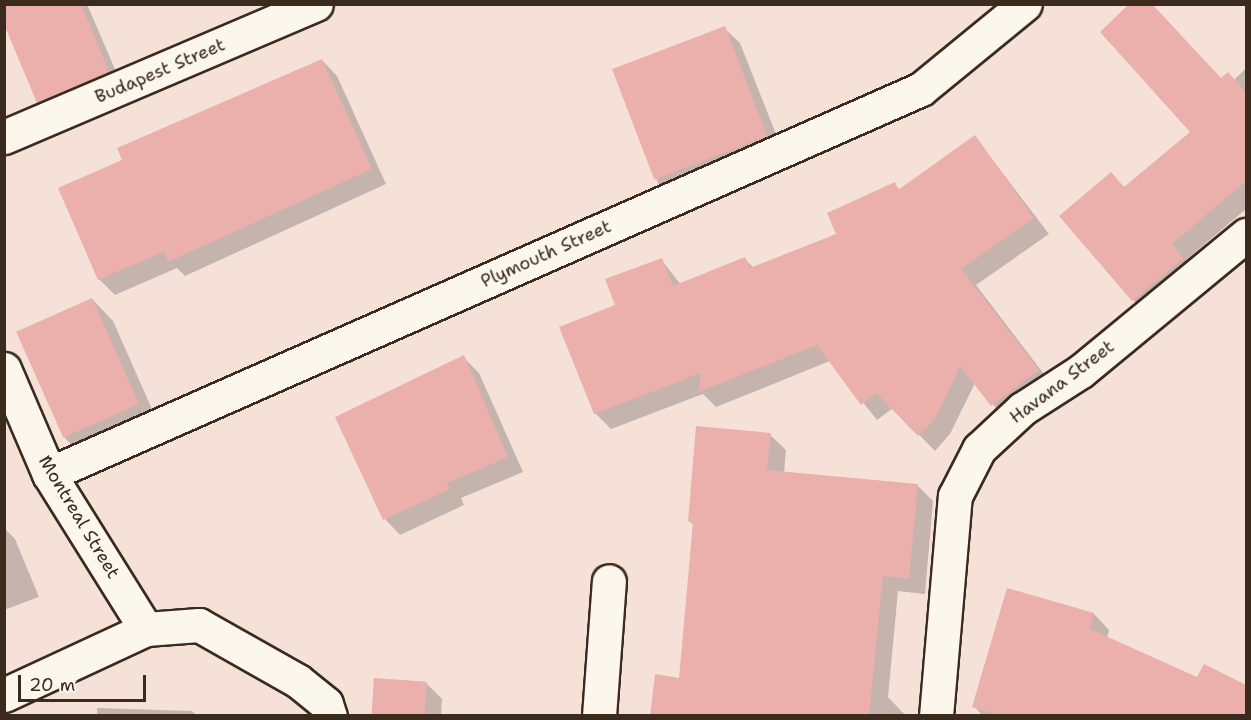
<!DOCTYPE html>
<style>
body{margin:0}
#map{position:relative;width:1251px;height:720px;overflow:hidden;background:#f6e1d9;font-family:"Shantell Sans",sans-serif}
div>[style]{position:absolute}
.shadow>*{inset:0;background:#0003}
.building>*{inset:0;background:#ebafac;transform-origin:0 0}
.roads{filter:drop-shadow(2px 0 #3b2a1e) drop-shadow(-2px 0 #3b2a1e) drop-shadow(0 2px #3b2a1e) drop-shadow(0 -2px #3b2a1e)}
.street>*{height:33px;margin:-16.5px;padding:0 16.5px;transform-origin:16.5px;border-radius:16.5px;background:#fbf7ec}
.secondary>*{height:33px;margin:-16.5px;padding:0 16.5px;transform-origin:16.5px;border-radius:16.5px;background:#fbf7ec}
span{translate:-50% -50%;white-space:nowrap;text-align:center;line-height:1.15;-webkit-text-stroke:5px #fbf7ec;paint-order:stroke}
.street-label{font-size:18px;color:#3b2a1e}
.frame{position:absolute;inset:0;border:6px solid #3b2a1e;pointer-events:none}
.scale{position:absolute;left:18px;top:675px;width:128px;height:27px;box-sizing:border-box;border:3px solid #3b2a1e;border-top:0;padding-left:8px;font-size:18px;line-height:21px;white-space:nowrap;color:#3b2a1e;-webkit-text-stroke:4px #fbf7ec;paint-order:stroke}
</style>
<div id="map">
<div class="shadow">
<div style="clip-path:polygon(4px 4px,87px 4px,123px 88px,54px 117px,38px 102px)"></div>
<div style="clip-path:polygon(724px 28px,740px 43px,783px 152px,673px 199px,658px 183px,614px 71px)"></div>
<div style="clip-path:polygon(322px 60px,337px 76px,386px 184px,185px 276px,177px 268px,115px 295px,99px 279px)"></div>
<div style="clip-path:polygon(1246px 68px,1246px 209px,1186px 260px,1198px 274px,1148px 316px,1133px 300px,1111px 174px,1125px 188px,1192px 132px,1222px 80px,1234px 80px)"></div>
<div style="clip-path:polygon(975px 137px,1049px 234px,976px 285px,1053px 386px,1007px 421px,975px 383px,950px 434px,935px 451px,893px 408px,877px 420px,830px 361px,716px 407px,703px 394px,611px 429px,595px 413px,617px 305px,661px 259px,681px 285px,745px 259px,754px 268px,838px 234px,894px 184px,900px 190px)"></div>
<div style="clip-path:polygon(92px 299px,113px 321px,159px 425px,83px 457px,62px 435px)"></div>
<div style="clip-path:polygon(463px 357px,479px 373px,523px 472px,461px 498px,464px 505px,400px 535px,385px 519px)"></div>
<div style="clip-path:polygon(770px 435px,786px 450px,784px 473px,918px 486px,933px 501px,925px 594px,898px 591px,888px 697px,906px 716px,650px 716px,680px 679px,694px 525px,689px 521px)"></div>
<div style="clip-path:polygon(4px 528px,15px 539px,39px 597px,4px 610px)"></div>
<div style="clip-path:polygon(1094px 614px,1109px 630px,1107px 638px,1198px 679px,1204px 666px,1246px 686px,1246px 716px,983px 716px,974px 706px)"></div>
<div style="clip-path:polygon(426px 683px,442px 699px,441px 716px,373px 716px)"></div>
<div style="clip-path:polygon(97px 708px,192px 711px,197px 716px,97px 716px)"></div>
</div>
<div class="building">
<div style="clip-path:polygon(4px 4px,81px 4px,109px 72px,37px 103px,4px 24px)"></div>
<div style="clip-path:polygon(1129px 4px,1152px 4px,1221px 78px,1228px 72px,1246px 93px,1246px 181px,1172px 244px,1184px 258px,1132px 301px,1059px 216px,1111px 172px,1124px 187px,1190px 132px,1100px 32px)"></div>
<div style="left:725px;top:26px;width:118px;height:121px;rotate:69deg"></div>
<div style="clip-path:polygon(322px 59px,372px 169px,168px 262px,164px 252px,98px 280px,58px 188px,122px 160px,117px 148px)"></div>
<div style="clip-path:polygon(975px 135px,1034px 218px,961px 269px,1039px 370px,991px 406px,960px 366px,935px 419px,918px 436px,876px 393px,861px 405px,817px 345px,699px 392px,701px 373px,594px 414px,559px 327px,615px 305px,605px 279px,662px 258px,673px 286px,745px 257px,750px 268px,836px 234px,827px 213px,895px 182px,898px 190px)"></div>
<div style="left:92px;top:298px;width:116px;height:83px;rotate:66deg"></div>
<div style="clip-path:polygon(464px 355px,508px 457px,447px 483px,450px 489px,383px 520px,335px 417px)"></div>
<div style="clip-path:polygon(696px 426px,771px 433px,767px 470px,918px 484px,909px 579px,883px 576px,869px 716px,650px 716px,655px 674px,679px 678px,693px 522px,688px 521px)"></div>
<div style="clip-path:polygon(1007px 588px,1094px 613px,1090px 629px,1197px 677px,1204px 664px,1246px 685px,1246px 716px,1002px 716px,972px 707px)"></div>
<div style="left:374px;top:678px;width:53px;height:38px;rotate:4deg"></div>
</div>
<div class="roads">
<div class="street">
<div style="left:4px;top:137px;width:339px;rotate:-23.1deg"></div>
<div style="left:4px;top:369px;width:114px;rotate:66.8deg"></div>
<div style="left:49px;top:474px;width:183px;rotate:58deg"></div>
<div style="left:49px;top:474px;width:953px;rotate:-23.82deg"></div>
<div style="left:921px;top:89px;width:134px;rotate:-39.3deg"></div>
<div style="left:4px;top:695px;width:157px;rotate:-24.9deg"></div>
<div style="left:146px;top:629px;width:53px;rotate:-4.3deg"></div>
<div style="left:199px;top:625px;width:114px;rotate:29.5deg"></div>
<div style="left:298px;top:681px;width:36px;rotate:39deg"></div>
<div style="left:326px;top:704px;width:13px;rotate:72deg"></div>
<div style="left:599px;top:716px;width:135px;rotate:-85.8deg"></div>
</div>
<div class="secondary">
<div style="left:936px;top:716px;width:221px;rotate:-85.1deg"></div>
<div style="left:955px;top:496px;width:53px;rotate:-62.9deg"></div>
<div style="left:979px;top:449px;width:59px;rotate:-42.9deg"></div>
<div style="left:1022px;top:409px;width:70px;rotate:-32.8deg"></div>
<div style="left:1081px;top:371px;width:214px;rotate:-39.5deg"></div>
</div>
</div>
<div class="street-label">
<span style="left:160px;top:71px;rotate:-23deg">Budapest Street</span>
<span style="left:546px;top:254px;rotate:-24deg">Plymouth Street</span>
<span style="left:1062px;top:382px;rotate:-37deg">Havana Street</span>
<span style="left:79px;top:517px;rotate:59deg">Montreal Street</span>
</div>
<div class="frame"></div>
<div class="scale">20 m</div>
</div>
